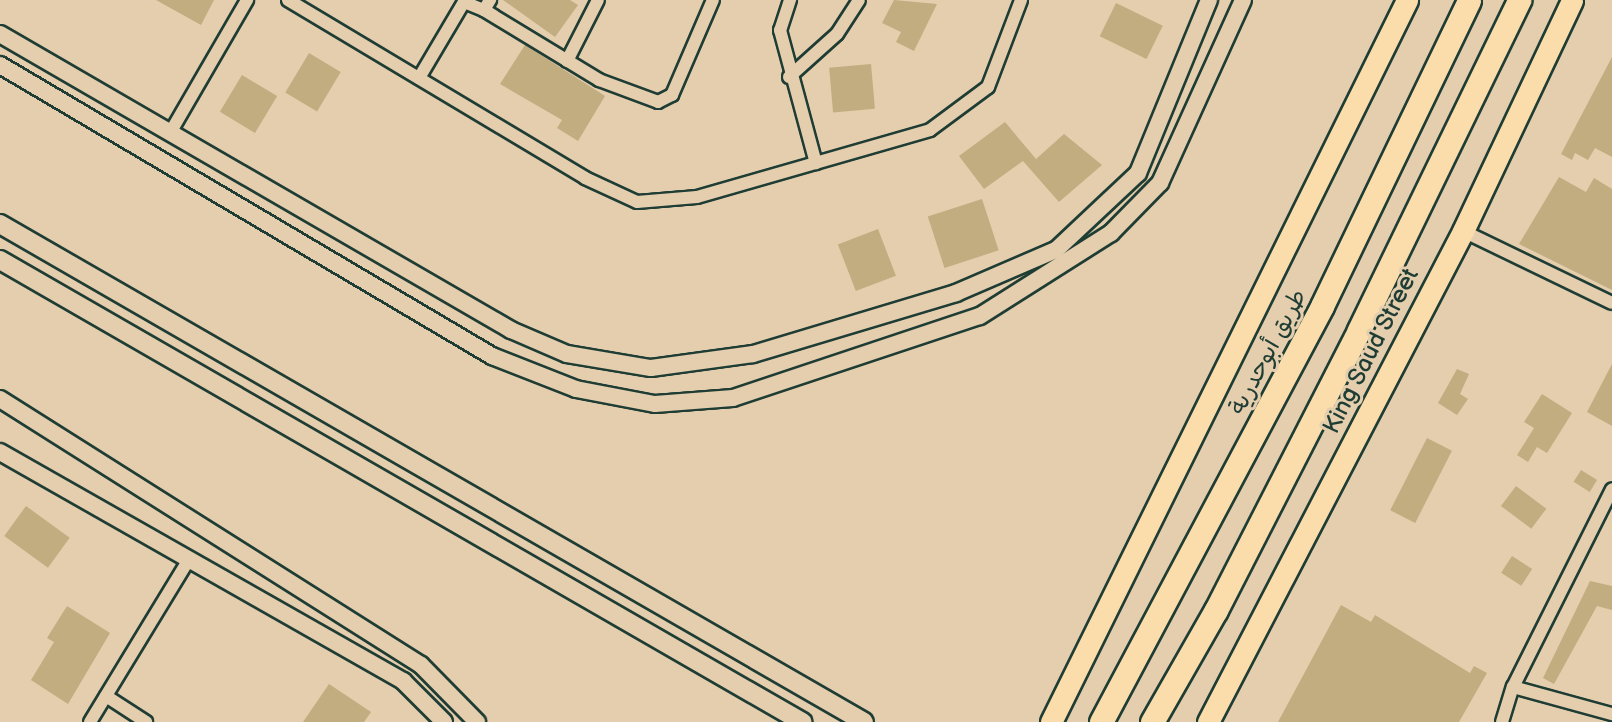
<!DOCTYPE html>
<meta charset="utf-8">
<style>
body{margin:0}
#map{position:relative;width:1612px;height:722px;overflow:hidden;background:#e4cead;font-family:"Balsamiq Sans","Playpen Sans Arabic",sans-serif}
div>[style]{position:absolute}
.building>*{inset:0;background:#c1ad80;transform-origin:0 0}
.roads{filter:drop-shadow(2px 0 #1f3d34) drop-shadow(-2px 0 #1f3d34) drop-shadow(0 2px #1f3d34) drop-shadow(0 -2px #1f3d34)}
.minor>*{height:12px;margin:-6px;padding:0 6px;transform-origin:6px;border-radius:6px;background:#e4cead}
.tertiary>*{height:16px;margin:-8px;padding:0 8px;transform-origin:8px;border-radius:8px;background:#e4cead}
.secondary>*{height:18px;margin:-9px;padding:0 9px;transform-origin:9px;border-radius:9px;background:#e4cead}
.primary>*{height:21px;margin:-10.5px;padding:0 10.5px;transform-origin:10.5px;border-radius:10.5px;background:#faddab}
.motorway>*{height:23px;margin:-11.5px;padding:0 11.5px;transform-origin:11.5px;border-radius:11.5px;background:#faddab}
span{translate:-50% -50%;white-space:nowrap;text-align:center;line-height:1.15;-webkit-text-stroke:6px #e4cead;paint-order:stroke}
.street-label{font-size:24px;color:#1f3d34}
</style>
<div id="map">
<div class="building">
<div style="clip-path:polygon(156px 0,214px 0,201px 25px)"></div>
<div style="clip-path:polygon(503px 0,570px 0,578px 5px,555px 37px)"></div>
<div style="clip-path:polygon(894px 0,937px 4px,914px 51px,896px 42px,901px 32px,882px 23px)"></div>
<div style="left:1116px;top:3px;width:52px;height:37px;rotate:26deg"></div>
<div style="clip-path:polygon(525px 45px,605px 96px,578px 141px,557px 128px,562px 120px,500px 84px)"></div>
<div style="left:309px;top:53px;width:37px;height:46px;rotate:31deg"></div>
<div style="clip-path:polygon(1612px 57px,1612px 157px,1595px 148px,1588px 160px,1575px 153px,1572px 160px,1561px 154px)"></div>
<div style="left:871px;top:64px;width:45px;height:42px;rotate:85deg"></div>
<div style="left:242px;top:75px;width:41px;height:43px;rotate:31deg"></div>
<div style="clip-path:polygon(1005px 122px,1036px 159px,1064px 134px,1102px 165px,1059px 202px,1023px 161px,984px 189px,959px 156px)"></div>
<div style="clip-path:polygon(1559px 177px,1586px 192px,1594px 178px,1612px 189px,1612px 290px,1519px 244px)"></div>
<div style="left:982px;top:199px;width:54px;height:57px;rotate:72deg"></div>
<div style="left:878px;top:229px;width:50px;height:43px;rotate:69deg"></div>
<div style="clip-path:polygon(1612px 364px,1612px 426px,1587px 412px)"></div>
<div style="clip-path:polygon(1457px 369px,1469px 374px,1460px 394px,1468px 399px,1457px 415px,1438px 403px)"></div>
<div style="clip-path:polygon(1542px 394px,1572px 413px,1547px 453px,1537px 447px,1528px 462px,1517px 455px,1534px 428px,1524px 422px)"></div>
<div style="left:1427px;top:438px;width:28px;height:81px;rotate:27deg"></div>
<div style="left:1581px;top:470px;width:19px;height:14px;rotate:32deg"></div>
<div style="left:1516px;top:486px;width:38px;height:25px;rotate:37deg"></div>
<div style="left:26px;top:506px;width:54px;height:37px;rotate:36deg"></div>
<div style="left:1512px;top:556px;width:24px;height:20px;rotate:33deg"></div>
<div style="clip-path:polygon(1590px 581px,1612px 586px,1612px 610px,1597px 606px,1554px 684px,1543px 678px)"></div>
<div style="clip-path:polygon(1341px 605px,1371px 622px,1375px 615px,1470px 673px,1474px 666px,1487px 673px,1459px 722px,1278px 722px)"></div>
<div style="clip-path:polygon(67px 606px,110px 633px,68px 704px,31px 680px,54px 642px,47px 638px)"></div>
<div style="clip-path:polygon(329px 684px,371px 712px,364px 722px,303px 722px)"></div>
</div>
<div class="roads">
<div class="minor">
<div style="left:288px;top:0;width:346px;rotate:30.9deg"></div>
<div style="left:585px;top:178px;width:57px;rotate:24.8deg"></div>
<div style="left:637px;top:202px;width:60px;rotate:-4.8deg"></div>
<div style="left:697px;top:197px;width:242px;rotate:-16deg"></div>
<div style="left:930px;top:130px;width:72px;rotate:-36.6deg"></div>
<div style="left:988px;top:87px;width:93px;rotate:-69.2deg"></div>
<div style="left:790px;top:0;width:32px;rotate:108deg"></div>
<div style="left:780px;top:30px;width:138px;rotate:74.9deg"></div>
<div style="left:484px;top:10px;width:135px;rotate:31.3deg"></div>
<div style="left:599px;top:80px;width:63px;rotate:20.4deg"></div>
<div style="left:658px;top:102px;width:16px;rotate:-27deg"></div>
<div style="left:672px;top:95px;width:103px;rotate:-66.7deg"></div>
<div style="left:567px;top:61px;width:68px;rotate:-63.1deg"></div>
<div style="left:789px;top:77px;width:64px;rotate:-41.9deg"></div>
<div style="left:837px;top:34px;width:40px;rotate:-57.1deg"></div>
<div style="left:419px;top:78px;width:88px;rotate:-59.4deg"></div>
<div style="left:464px;top:2px;width:22px;rotate:22deg"></div>
<div style="left:484px;top:10px;width:12px;rotate:-59deg"></div>
<div style="left:170px;top:133px;width:154px;rotate:-59.9deg"></div>
<div style="left:1463px;top:231px;width:165px;rotate:25.8deg"></div>
<div style="left:1513px;top:687px;width:103px;rotate:15.3deg"></div>
<div style="left:106px;top:696px;width:48px;rotate:33deg"></div>
<div style="left:90px;top:722px;width:191px;rotate:-58.7deg"></div>
<div style="left:1502px;top:722px;width:37px;rotate:-73deg"></div>
<div style="left:1513px;top:687px;width:221px;rotate:-63.4deg"></div>
</div>
<div class="tertiary">
<div style="left:0;top:34px;width:591px;rotate:30.08deg"></div>
<div style="left:511px;top:330px;width:61px;rotate:23.2deg"></div>
<div style="left:567px;top:354px;width:85px;rotate:9.5deg"></div>
<div style="left:651px;top:368px;width:103px;rotate:-7.8deg"></div>
<div style="left:753px;top:354px;width:212px;rotate:-16.7deg"></div>
<div style="left:956px;top:293px;width:109px;rotate:-23.3deg"></div>
<div style="left:1056px;top:250px;width:112px;rotate:-43.2deg"></div>
<div style="left:1138px;top:173px;width:187px;rotate:-67.7deg"></div>
<div style="left:0;top:65px;width:572px;rotate:30.6deg"></div>
<div style="left:492px;top:356px;width:90px;rotate:21.4deg"></div>
<div style="left:576px;top:389px;width:80px;rotate:10.8deg"></div>
<div style="left:655px;top:404px;width:78px;rotate:-4.4deg"></div>
<div style="left:733px;top:398px;width:260px;rotate:-18.4deg"></div>
<div style="left:980px;top:316px;width:155px;rotate:-32.4deg"></div>
<div style="left:1111px;top:233px;width:70px;rotate:-45.6deg"></div>
<div style="left:1160px;top:183px;width:201px;rotate:-65.6deg"></div>
<div style="left:0;top:399px;width:498px;rotate:32.3deg"></div>
<div style="left:421px;top:665px;width:80px;rotate:45.5deg"></div>
<div style="left:0;top:452px;width:464px;rotate:29.6deg"></div>
<div style="left:403px;top:681px;width:58px;rotate:45deg"></div>
</div>
<div class="secondary">
<div style="left:0;top:224px;width:997px;rotate:29.96deg"></div>
<div style="left:0;top:260px;width:926px;rotate:29.94deg"></div>
</div>
<div class="primary">
<div style="left:1051px;top:722px;width:805px;rotate:-63.75deg"></div>
<div style="left:1208px;top:722px;width:553px;rotate:-62.55deg"></div>
<div style="left:1463px;top:231px;width:255px;rotate:-64.7deg"></div>
</div>
<div class="motorway">
<div style="left:1101px;top:722px;width:471px;rotate:-62deg"></div>
<div style="left:1322px;top:306px;width:339px;rotate:-64.3deg"></div>
<div style="left:1152px;top:722px;width:129px;rotate:-60.3deg"></div>
<div style="left:1216px;top:610px;width:314px;rotate:-62.9deg"></div>
<div style="left:1359px;top:330px;width:367px;rotate:-64.1deg"></div>
</div>
</div>
<div class="street-label">
<span style="left:1371px;top:351px;rotate:-63deg">King Saud Street</span>
<span style="left:1268px;top:352px;rotate:-62deg">طريق أبوحدرية</span>
</div>
</div>
